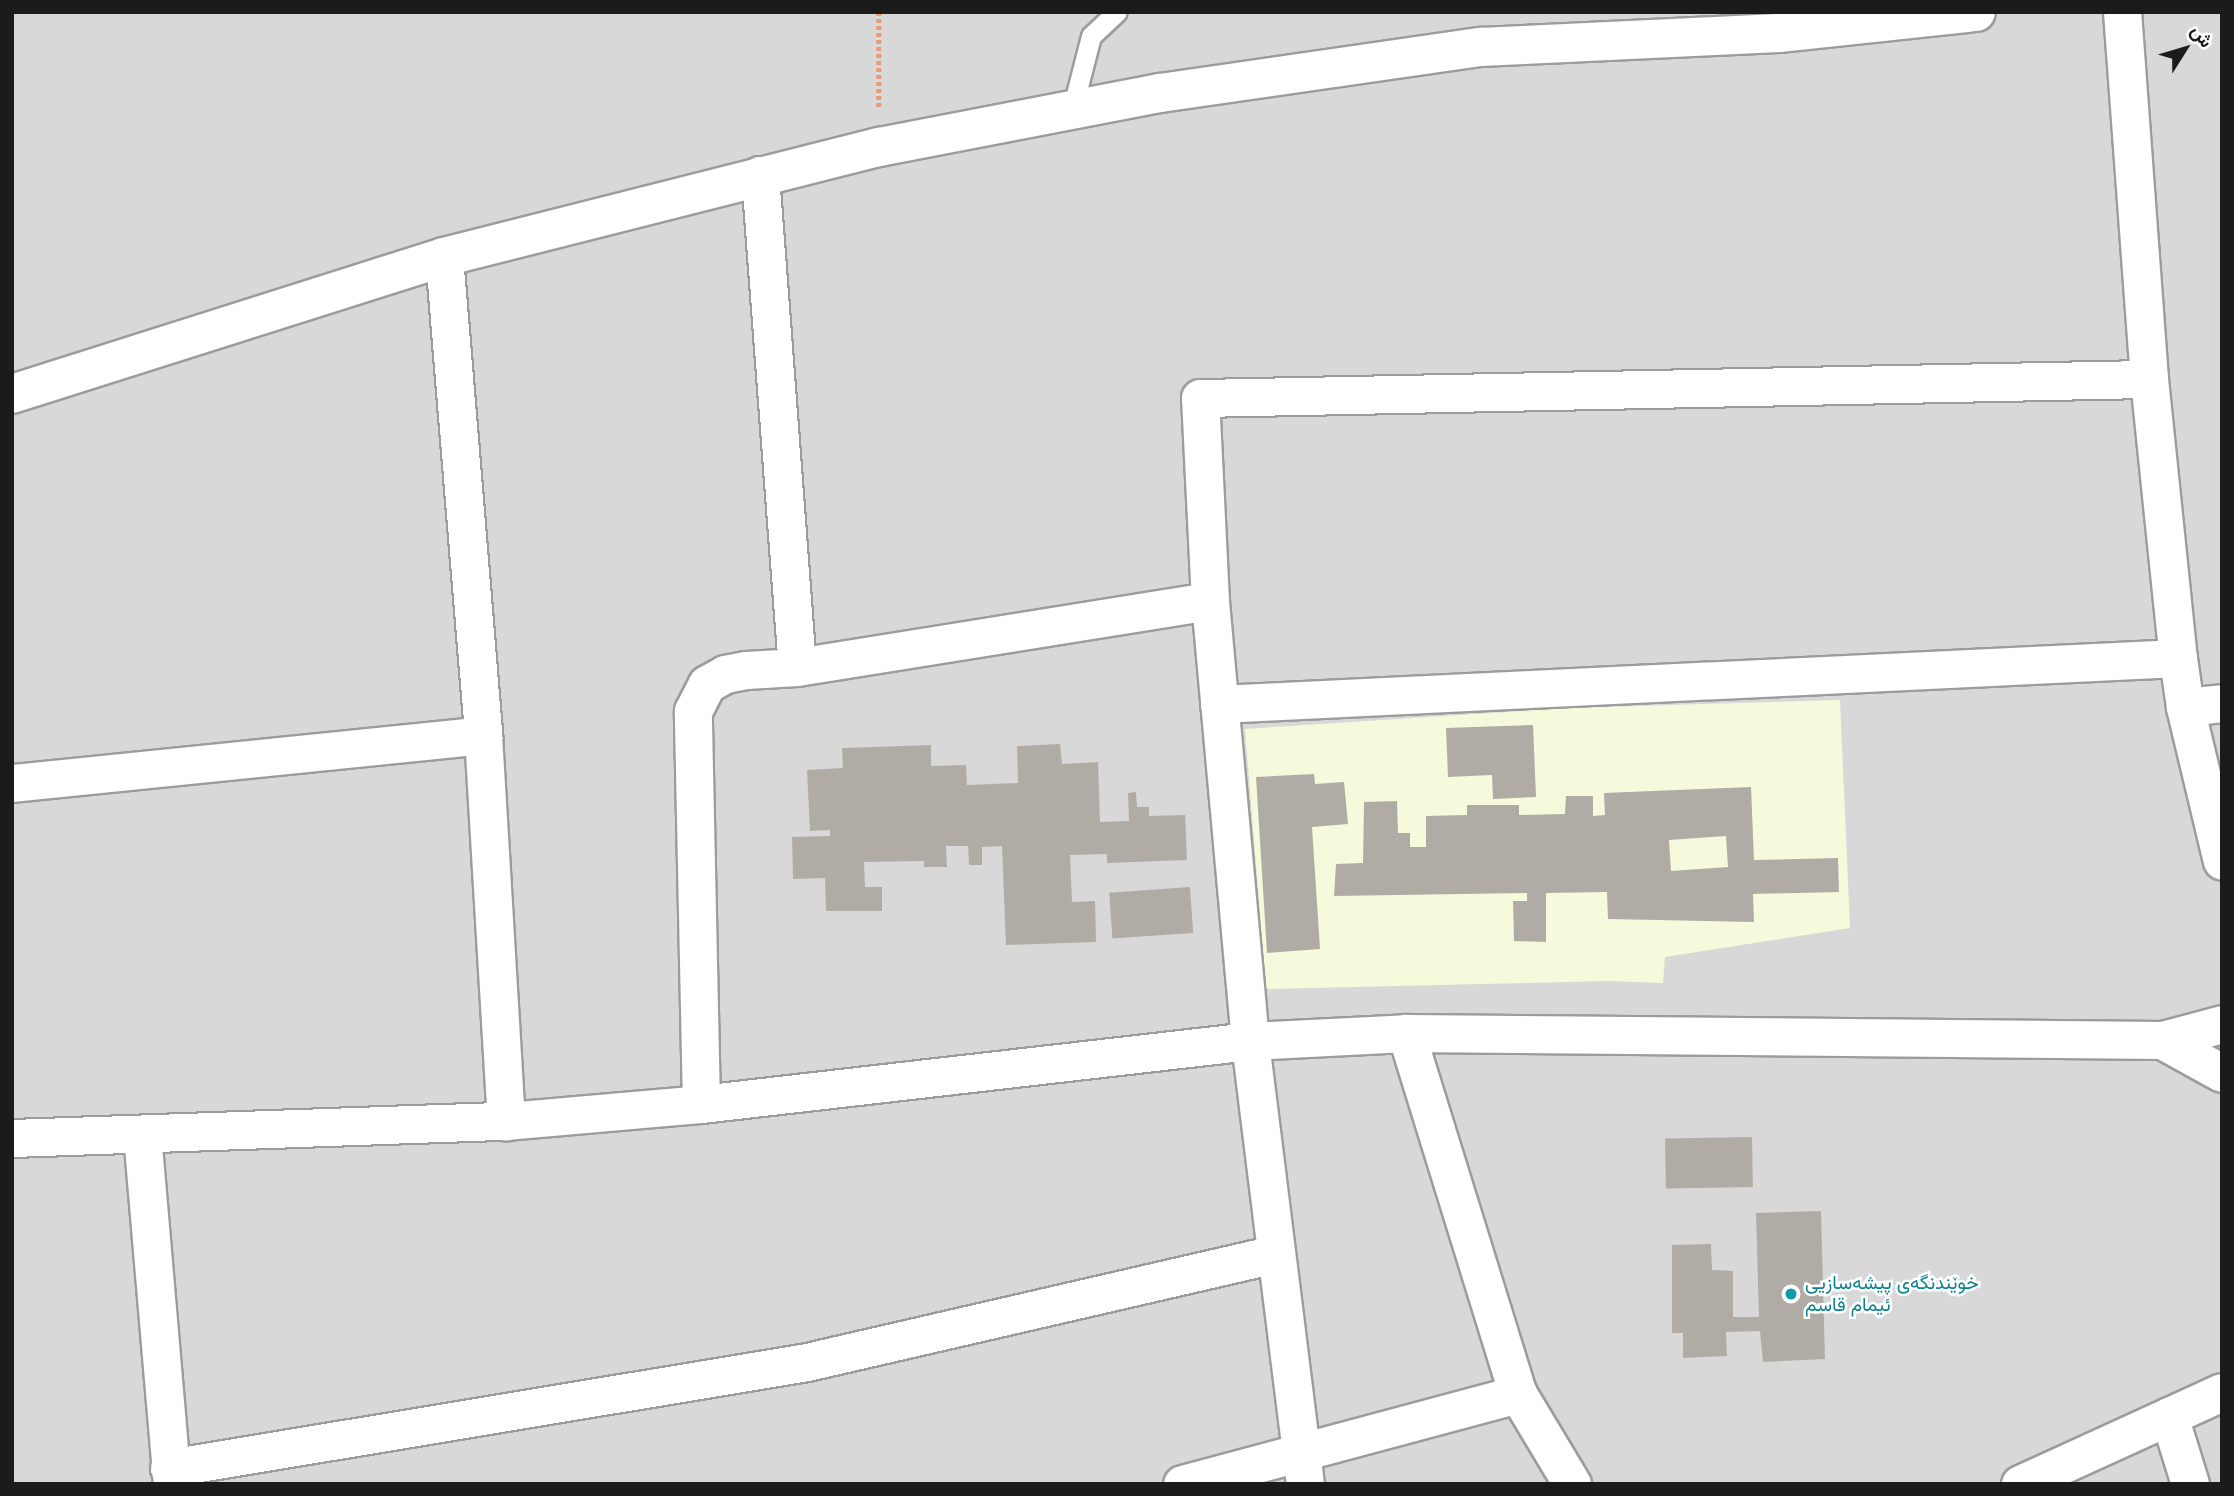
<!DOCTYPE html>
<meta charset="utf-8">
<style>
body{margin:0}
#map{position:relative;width:2234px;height:1496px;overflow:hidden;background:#ebeae1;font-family:"Fira Sans",Vazirmatn,sans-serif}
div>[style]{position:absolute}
.residential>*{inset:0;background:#d9d8d8;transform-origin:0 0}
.education>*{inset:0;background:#f4fadb}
.building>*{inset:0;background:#b0aca5;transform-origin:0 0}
.path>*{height:4.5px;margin-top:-2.25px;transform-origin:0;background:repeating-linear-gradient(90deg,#e89976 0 3.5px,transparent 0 7px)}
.roads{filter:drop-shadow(2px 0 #9c9c9c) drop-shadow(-2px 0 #9c9c9c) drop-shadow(0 2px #9c9c9c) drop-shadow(0 -2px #9c9c9c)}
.service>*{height:19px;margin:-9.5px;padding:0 9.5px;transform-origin:9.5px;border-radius:9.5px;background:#fff}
.minor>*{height:37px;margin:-18.5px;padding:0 18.5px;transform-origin:18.5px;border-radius:18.5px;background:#fff}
.tertiary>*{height:38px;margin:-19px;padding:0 19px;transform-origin:19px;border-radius:19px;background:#fff}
.dots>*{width:19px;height:19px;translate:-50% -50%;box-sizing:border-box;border:4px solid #fff;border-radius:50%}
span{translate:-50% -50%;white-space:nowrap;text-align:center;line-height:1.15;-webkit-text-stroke:5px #fff;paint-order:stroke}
.culture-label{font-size:19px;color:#0d838f}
.left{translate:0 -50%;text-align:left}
.frame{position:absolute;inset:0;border:14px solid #1b1b1b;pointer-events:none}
.north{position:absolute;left:2150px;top:14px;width:70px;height:70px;-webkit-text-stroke:5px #fff;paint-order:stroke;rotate:53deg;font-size:19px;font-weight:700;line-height:28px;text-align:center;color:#1b1b1b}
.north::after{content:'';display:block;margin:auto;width:24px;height:32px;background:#1b1b1b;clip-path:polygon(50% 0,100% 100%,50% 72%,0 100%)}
</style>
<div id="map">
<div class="residential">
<div style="left:12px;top:12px;width:2210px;height:1472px"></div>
</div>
<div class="education">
<div style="clip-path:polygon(1840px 700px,1850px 928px,1665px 957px,1663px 983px,1609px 981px,1266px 989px,1245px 729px,1568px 708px)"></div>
</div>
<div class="building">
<div style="clip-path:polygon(1533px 725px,1536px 797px,1493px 799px,1492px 775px,1448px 777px,1446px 728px)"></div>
<div style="clip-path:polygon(1060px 744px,1062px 764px,1098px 762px,1100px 822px,1129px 821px,1128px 793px,1136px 792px,1137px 807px,1149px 807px,1149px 816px,1185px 815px,1187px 860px,1107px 863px,1107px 854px,1070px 855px,1072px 902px,1095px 901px,1096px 942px,1006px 945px,1002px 846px,982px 847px,982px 865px,969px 865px,968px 846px,946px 846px,947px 867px,924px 867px,924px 861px,864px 862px,865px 887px,882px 887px,882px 911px,826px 911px,825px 878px,793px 879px,792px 837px,830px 836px,830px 830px,810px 831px,807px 770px,843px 768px,842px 748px,931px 745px,931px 766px,966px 765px,967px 785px,1018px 783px,1017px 746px)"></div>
<div style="clip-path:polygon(1314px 774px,1315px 784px,1344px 782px,1348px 824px,1312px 827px,1320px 949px,1267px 953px,1256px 777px)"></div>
<div style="clip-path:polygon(evenodd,1751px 787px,1754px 860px,1838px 858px,1839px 892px,1753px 894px,1754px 922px,1608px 919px,1607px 892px,1546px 893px,1546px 942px,1514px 941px,1513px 901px,1527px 901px,1527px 893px,1334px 896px,1336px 864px,1363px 863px,1364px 802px,1397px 801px,1398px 833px,1410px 833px,1410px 847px,1426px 847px,1426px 816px,1467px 815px,1467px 805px,1519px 805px,1519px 815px,1565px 814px,1566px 796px,1593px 796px,1593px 816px,1605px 815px,1604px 793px,1751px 787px,1726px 836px,1728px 867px,1671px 871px,1669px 840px,1726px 836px)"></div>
<div style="left:1190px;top:887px;width:46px;height:81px;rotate:86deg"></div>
<div style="left:1752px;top:1137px;width:50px;height:87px;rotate:89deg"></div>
<div style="clip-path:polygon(1821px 1211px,1825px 1359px,1763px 1362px,1760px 1331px,1726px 1332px,1727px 1356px,1683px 1358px,1683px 1333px,1672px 1333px,1672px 1245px,1711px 1244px,1712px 1270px,1733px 1271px,1733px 1317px,1759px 1317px,1756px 1213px)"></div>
</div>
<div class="path">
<div style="left:879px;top:12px;width:96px;rotate:90deg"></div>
</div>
<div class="roads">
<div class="service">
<div style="left:1072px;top:110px;width:76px;rotate:-75.6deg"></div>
<div style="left:1091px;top:36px;width:35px;rotate:-43deg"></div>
</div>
<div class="minor">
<div style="left:760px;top:175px;width:493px;rotate:85.7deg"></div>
<div style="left:444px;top:257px;width:480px;rotate:85.3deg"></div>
<div style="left:483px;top:735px;width:387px;rotate:86.6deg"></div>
<div style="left:2149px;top:379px;width:281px;rotate:84.1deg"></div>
<div style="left:1219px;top:704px;width:960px;rotate:-2.75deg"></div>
<div style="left:2178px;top:658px;width:49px;rotate:81.9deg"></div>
<div style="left:2185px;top:707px;width:37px;rotate:-6deg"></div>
<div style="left:2185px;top:707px;width:158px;rotate:76.5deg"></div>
<div style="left:12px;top:783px;width:473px;rotate:-5.8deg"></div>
<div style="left:1406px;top:1033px;width:378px;rotate:72.8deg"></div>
<div style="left:1518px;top:1394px;width:105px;rotate:59deg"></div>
<div style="left:2162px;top:1040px;width:68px;rotate:28.8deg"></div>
<div style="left:701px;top:1104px;width:393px;rotate:-91.2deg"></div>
<div style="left:693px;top:711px;width:30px;rotate:-63deg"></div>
<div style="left:707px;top:684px;width:21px;rotate:-29deg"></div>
<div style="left:725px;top:674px;width:21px;rotate:-11deg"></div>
<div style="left:746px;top:670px;width:51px;rotate:-3.4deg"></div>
<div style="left:797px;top:667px;width:418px;rotate:-9.1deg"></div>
<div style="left:142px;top:1134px;width:351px;rotate:85.1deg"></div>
<div style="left:12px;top:1138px;width:494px;rotate:-2deg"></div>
<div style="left:506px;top:1121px;width:196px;rotate:-5deg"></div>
<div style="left:701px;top:1104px;width:553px;rotate:-6.55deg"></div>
<div style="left:1250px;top:1041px;width:156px;rotate:-2.9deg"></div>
<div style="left:1406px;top:1033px;width:756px;rotate:0.53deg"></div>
<div style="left:2162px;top:1040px;width:62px;rotate:-14.9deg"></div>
<div style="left:2169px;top:1416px;width:71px;rotate:72.8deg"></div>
<div style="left:169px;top:1468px;width:647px;rotate:-9.43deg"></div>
<div style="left:807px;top:1362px;width:481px;rotate:-13deg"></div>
<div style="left:1182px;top:1484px;width:348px;rotate:-15deg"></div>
<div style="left:1305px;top:1484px;width:446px;rotate:-97.1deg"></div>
<div style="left:1250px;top:1041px;width:442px;rotate:-95.2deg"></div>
<div style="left:1210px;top:601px;width:203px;rotate:-92.8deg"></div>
<div style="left:1200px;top:398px;width:949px;rotate:-1.15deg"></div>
<div style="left:2149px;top:379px;width:368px;rotate:-94.2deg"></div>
<div style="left:2020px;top:1484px;width:222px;rotate:-24.5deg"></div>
</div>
<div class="tertiary">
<div style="left:12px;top:394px;width:453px;rotate:-17.6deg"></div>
<div style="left:444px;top:257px;width:449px;rotate:-14.2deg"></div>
<div style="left:879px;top:147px;width:286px;rotate:-10.9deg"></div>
<div style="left:1160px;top:93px;width:324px;rotate:-8.2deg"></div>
<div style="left:1481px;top:47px;width:298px;rotate:-2.7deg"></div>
<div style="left:1779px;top:33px;width:198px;rotate:-6.1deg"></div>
</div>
</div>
<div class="dots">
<div style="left:1791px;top:1294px;background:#0f9aa8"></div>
</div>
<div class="culture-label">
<span class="left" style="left:1805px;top:1294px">خوێندنگەی پیشەسازیی<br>ئیمام قاسم</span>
</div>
<div class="frame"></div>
<div class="north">ش</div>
</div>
